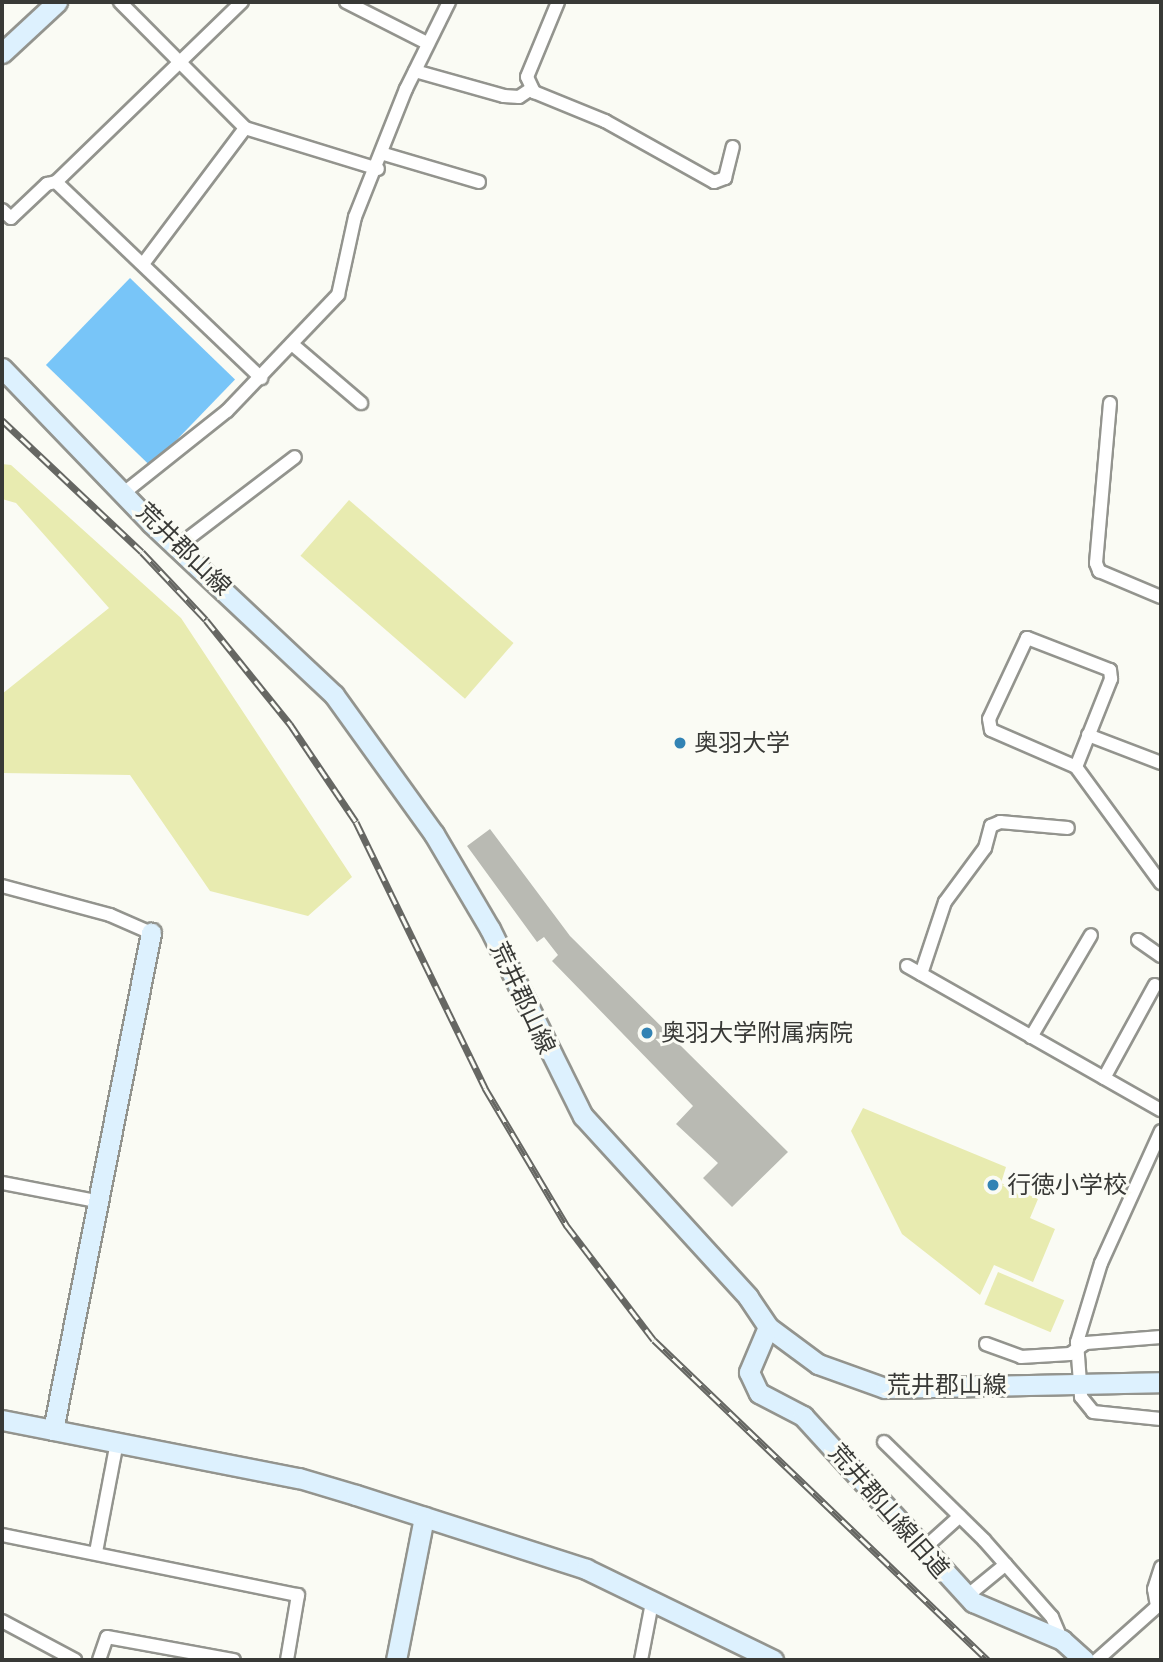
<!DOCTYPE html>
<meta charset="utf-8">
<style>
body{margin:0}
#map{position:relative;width:1163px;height:1662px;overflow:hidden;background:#fafbf4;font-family:"IBM Plex Serif","Noto Sans JP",serif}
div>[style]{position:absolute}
.green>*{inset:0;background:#e8ebb0;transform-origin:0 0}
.water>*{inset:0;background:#78c5f8;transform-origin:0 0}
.building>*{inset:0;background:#b9bab3}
.roads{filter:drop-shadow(2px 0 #93948e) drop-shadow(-2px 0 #93948e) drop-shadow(0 2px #93948e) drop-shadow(0 -2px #93948e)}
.street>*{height:12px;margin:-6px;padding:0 6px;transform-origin:6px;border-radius:6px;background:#fff}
.secondary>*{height:19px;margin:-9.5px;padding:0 9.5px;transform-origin:9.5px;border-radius:9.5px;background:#ddf1fe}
.rail>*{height:7px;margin-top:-3.5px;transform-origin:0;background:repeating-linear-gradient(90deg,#fafbf4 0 13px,#666763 0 26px);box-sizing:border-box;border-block:2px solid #666763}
.dots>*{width:19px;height:19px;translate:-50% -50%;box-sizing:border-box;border:4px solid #fafbf4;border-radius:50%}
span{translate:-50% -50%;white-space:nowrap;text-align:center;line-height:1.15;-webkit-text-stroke:6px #fafbf4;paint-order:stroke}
.street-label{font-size:24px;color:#383936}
.poi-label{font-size:24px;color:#383936}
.left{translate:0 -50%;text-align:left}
.frame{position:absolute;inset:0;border:4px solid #383936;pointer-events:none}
</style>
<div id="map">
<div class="green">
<div style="clip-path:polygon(2px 464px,11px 465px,181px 618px,352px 877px,308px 916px,210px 891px,130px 775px,2px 773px,2px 694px,109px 608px,16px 503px,2px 499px)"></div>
<div style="left:349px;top:500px;width:218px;height:74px;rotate:41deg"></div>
<div style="clip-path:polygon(863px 1108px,1006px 1167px,1001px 1183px,1038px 1199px,1030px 1218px,1055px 1229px,1033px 1282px,994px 1265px,980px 1295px,902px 1234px,851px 1131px)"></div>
<div style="left:998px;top:1272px;width:72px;height:35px;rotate:23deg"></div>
</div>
<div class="water">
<div style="left:130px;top:278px;width:146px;height:121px;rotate:44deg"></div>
</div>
<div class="building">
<div style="clip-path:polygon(490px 829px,570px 936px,788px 1152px,732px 1207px,703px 1178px,718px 1163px,676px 1124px,693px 1106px,552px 961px,558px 955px,544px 937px,537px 942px,467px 846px)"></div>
</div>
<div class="roads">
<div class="street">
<div style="left:120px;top:2px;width:177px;rotate:45.2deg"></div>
<div style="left:245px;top:128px;width:139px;rotate:17.1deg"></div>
<div style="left:346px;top:2px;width:91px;rotate:26.8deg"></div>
<div style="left:558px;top:2px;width:81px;rotate:112.5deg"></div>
<div style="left:527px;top:77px;width:17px;rotate:65deg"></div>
<div style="left:534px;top:92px;width:77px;rotate:22.2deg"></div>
<div style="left:605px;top:121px;width:125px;rotate:29.2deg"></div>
<div style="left:714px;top:182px;width:12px;rotate:-20deg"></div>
<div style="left:725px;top:178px;width:32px;rotate:-76deg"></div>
<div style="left:415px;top:71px;width:92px;rotate:15.7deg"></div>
<div style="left:504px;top:96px;width:15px;rotate:4deg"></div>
<div style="left:519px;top:97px;width:14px;rotate:-34deg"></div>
<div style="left:384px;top:154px;width:99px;rotate:16.4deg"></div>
<div style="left:56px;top:182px;width:284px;rotate:43.7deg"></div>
<div style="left:2px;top:210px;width:12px;rotate:42deg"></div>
<div style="left:11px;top:218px;width:50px;rotate:-43.4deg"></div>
<div style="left:47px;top:184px;width:9px;rotate:-13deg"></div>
<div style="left:56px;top:182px;width:259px;rotate:-44.1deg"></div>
<div style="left:143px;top:264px;width:170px;rotate:-53.1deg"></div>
<div style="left:292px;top:344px;width:91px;rotate:40.5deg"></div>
<div style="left:1110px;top:403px;width:161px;rotate:95deg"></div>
<div style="left:1096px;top:563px;width:9px;rotate:69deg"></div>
<div style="left:1099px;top:571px;width:67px;rotate:22.8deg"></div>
<div style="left:125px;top:492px;width:130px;rotate:-38.5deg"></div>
<div style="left:227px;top:411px;width:161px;rotate:-46.3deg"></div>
<div style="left:338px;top:295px;width:80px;rotate:-77.7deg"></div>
<div style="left:355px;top:217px;width:138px;rotate:-68.3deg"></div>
<div style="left:406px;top:89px;width:97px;rotate:-63.7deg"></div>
<div style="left:177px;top:547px;width:148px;rotate:-37.3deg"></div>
<div style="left:1088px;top:735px;width:78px;rotate:21deg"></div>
<div style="left:1076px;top:767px;width:95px;rotate:-68.3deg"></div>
<div style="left:1111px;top:679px;width:9px;rotate:-96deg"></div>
<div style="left:1110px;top:670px;width:89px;rotate:-158.9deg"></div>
<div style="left:1027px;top:638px;width:89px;rotate:115.1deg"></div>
<div style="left:989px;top:719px;width:11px;rotate:80deg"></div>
<div style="left:991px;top:730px;width:93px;rotate:23.5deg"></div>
<div style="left:1076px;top:767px;width:144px;rotate:53.8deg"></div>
<div style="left:2px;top:886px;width:112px;rotate:15deg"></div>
<div style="left:110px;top:915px;width:45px;rotate:23.7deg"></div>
<div style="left:1138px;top:940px;width:28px;rotate:35deg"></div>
<div style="left:907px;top:966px;width:292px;rotate:29.6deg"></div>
<div style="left:921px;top:974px;width:76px;rotate:-71.6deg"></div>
<div style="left:945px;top:902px;width:67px;rotate:-53.5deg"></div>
<div style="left:985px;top:848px;width:23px;rotate:-75deg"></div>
<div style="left:991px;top:826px;width:10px;rotate:-24deg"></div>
<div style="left:1000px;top:822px;width:68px;rotate:5deg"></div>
<div style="left:1031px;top:1037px;width:118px;rotate:-59.5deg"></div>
<div style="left:1104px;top:1078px;width:106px;rotate:-61.3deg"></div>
<div style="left:1161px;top:1131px;width:145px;rotate:114.4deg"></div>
<div style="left:1101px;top:1263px;width:83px;rotate:106.9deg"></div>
<div style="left:1077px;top:1342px;width:55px;rotate:85.8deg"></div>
<div style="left:1081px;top:1397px;width:19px;rotate:51deg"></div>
<div style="left:1093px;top:1412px;width:68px;rotate:5.9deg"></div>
<div style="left:2px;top:1183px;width:101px;rotate:10.9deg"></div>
<div style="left:986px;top:1344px;width:37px;rotate:20deg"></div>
<div style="left:1021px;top:1357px;width:49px;rotate:-3.5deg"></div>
<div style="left:1070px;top:1354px;width:19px;rotate:-35deg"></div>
<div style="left:1086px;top:1343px;width:75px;rotate:-4.6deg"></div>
<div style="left:884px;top:1442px;width:140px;rotate:44.4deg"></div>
<div style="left:984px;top:1540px;width:103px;rotate:48.6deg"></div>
<div style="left:1052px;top:1617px;width:25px;rotate:67deg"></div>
<div style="left:2px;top:1535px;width:302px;rotate:11.5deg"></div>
<div style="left:298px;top:1595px;width:66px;rotate:99.6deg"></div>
<div style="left:921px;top:1551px;width:52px;rotate:-41.9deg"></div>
<div style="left:96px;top:1552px;width:112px;rotate:-79.2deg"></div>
<div style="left:967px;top:1596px;width:50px;rotate:-39.4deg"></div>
<div style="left:1157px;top:1606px;width:17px;rotate:-100deg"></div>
<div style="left:1154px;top:1589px;width:23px;rotate:-72deg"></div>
<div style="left:2px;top:1621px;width:83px;rotate:28.1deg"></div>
<div style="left:99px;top:1660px;width:24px;rotate:-71deg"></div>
<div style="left:107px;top:1637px;width:129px;rotate:10.3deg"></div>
<div style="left:641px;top:1660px;width:58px;rotate:-79.1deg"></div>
<div style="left:1097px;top:1660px;width:86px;rotate:-41.7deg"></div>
</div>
<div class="secondary">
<div style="left:2px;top:53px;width:75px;rotate:-42.8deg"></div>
<div style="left:2px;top:368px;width:215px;rotate:46.1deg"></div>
<div style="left:151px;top:523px;width:251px;rotate:43.2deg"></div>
<div style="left:334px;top:695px;width:171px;rotate:54.3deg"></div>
<div style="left:434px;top:834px;width:110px;rotate:59.5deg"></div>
<div style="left:490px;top:929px;width:209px;rotate:63.6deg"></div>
<div style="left:583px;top:1116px;width:245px;rotate:47.6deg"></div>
<div style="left:748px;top:1297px;width:36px;rotate:56deg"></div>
<div style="left:768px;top:1327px;width:62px;rotate:36.5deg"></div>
<div style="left:818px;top:1364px;width:71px;rotate:19.7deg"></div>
<div style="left:885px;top:1388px;width:276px;rotate:-1.2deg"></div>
<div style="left:768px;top:1327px;width:49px;rotate:112.9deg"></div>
<div style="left:749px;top:1372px;width:23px;rotate:65deg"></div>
<div style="left:759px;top:1393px;width:50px;rotate:27.6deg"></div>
<div style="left:803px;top:1416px;width:252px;rotate:47.6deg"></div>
<div style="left:973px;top:1602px;width:97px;rotate:23.1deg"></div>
<div style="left:1062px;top:1640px;width:30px;rotate:42deg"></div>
<div style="left:2px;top:1420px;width:303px;rotate:11.1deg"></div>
<div style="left:299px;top:1478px;width:59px;rotate:16.6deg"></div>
<div style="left:356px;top:1495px;width:242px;rotate:17.8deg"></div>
<div style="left:586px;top:1569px;width:208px;rotate:25.9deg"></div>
<div style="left:53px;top:1430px;width:507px;rotate:-78.85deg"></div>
<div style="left:396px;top:1660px;width:146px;rotate:-78.9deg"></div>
</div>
</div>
<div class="rail">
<div style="left:2px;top:420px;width:192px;rotate:43.3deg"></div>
<div style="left:142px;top:552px;width:93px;rotate:46.7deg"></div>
<div style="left:206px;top:620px;width:134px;rotate:51.1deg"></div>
<div style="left:290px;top:724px;width:118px;rotate:56deg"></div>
<div style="left:356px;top:822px;width:296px;rotate:64.1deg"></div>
<div style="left:485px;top:1088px;width:161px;rotate:59.3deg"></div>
<div style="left:567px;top:1226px;width:143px;rotate:52.7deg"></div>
<div style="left:654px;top:1340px;width:463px;rotate:43.8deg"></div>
</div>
<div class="dots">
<div style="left:680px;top:743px;background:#3283b4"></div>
<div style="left:647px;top:1033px;background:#3283b4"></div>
<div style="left:993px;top:1185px;background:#3283b4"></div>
</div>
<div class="street-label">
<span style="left:184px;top:549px;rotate:44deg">荒井郡山線</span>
<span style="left:523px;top:998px;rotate:65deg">荒井郡山線</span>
<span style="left:947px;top:1385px">荒井郡山線</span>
<span style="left:889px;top:1511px;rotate:49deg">荒井郡山線旧道</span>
</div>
<div class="poi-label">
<span class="left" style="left:694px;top:743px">奥羽大学</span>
<span class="left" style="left:661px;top:1033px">奥羽大学附属病院</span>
<span class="left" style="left:1007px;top:1185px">行徳小学校</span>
</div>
<div class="frame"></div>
</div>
